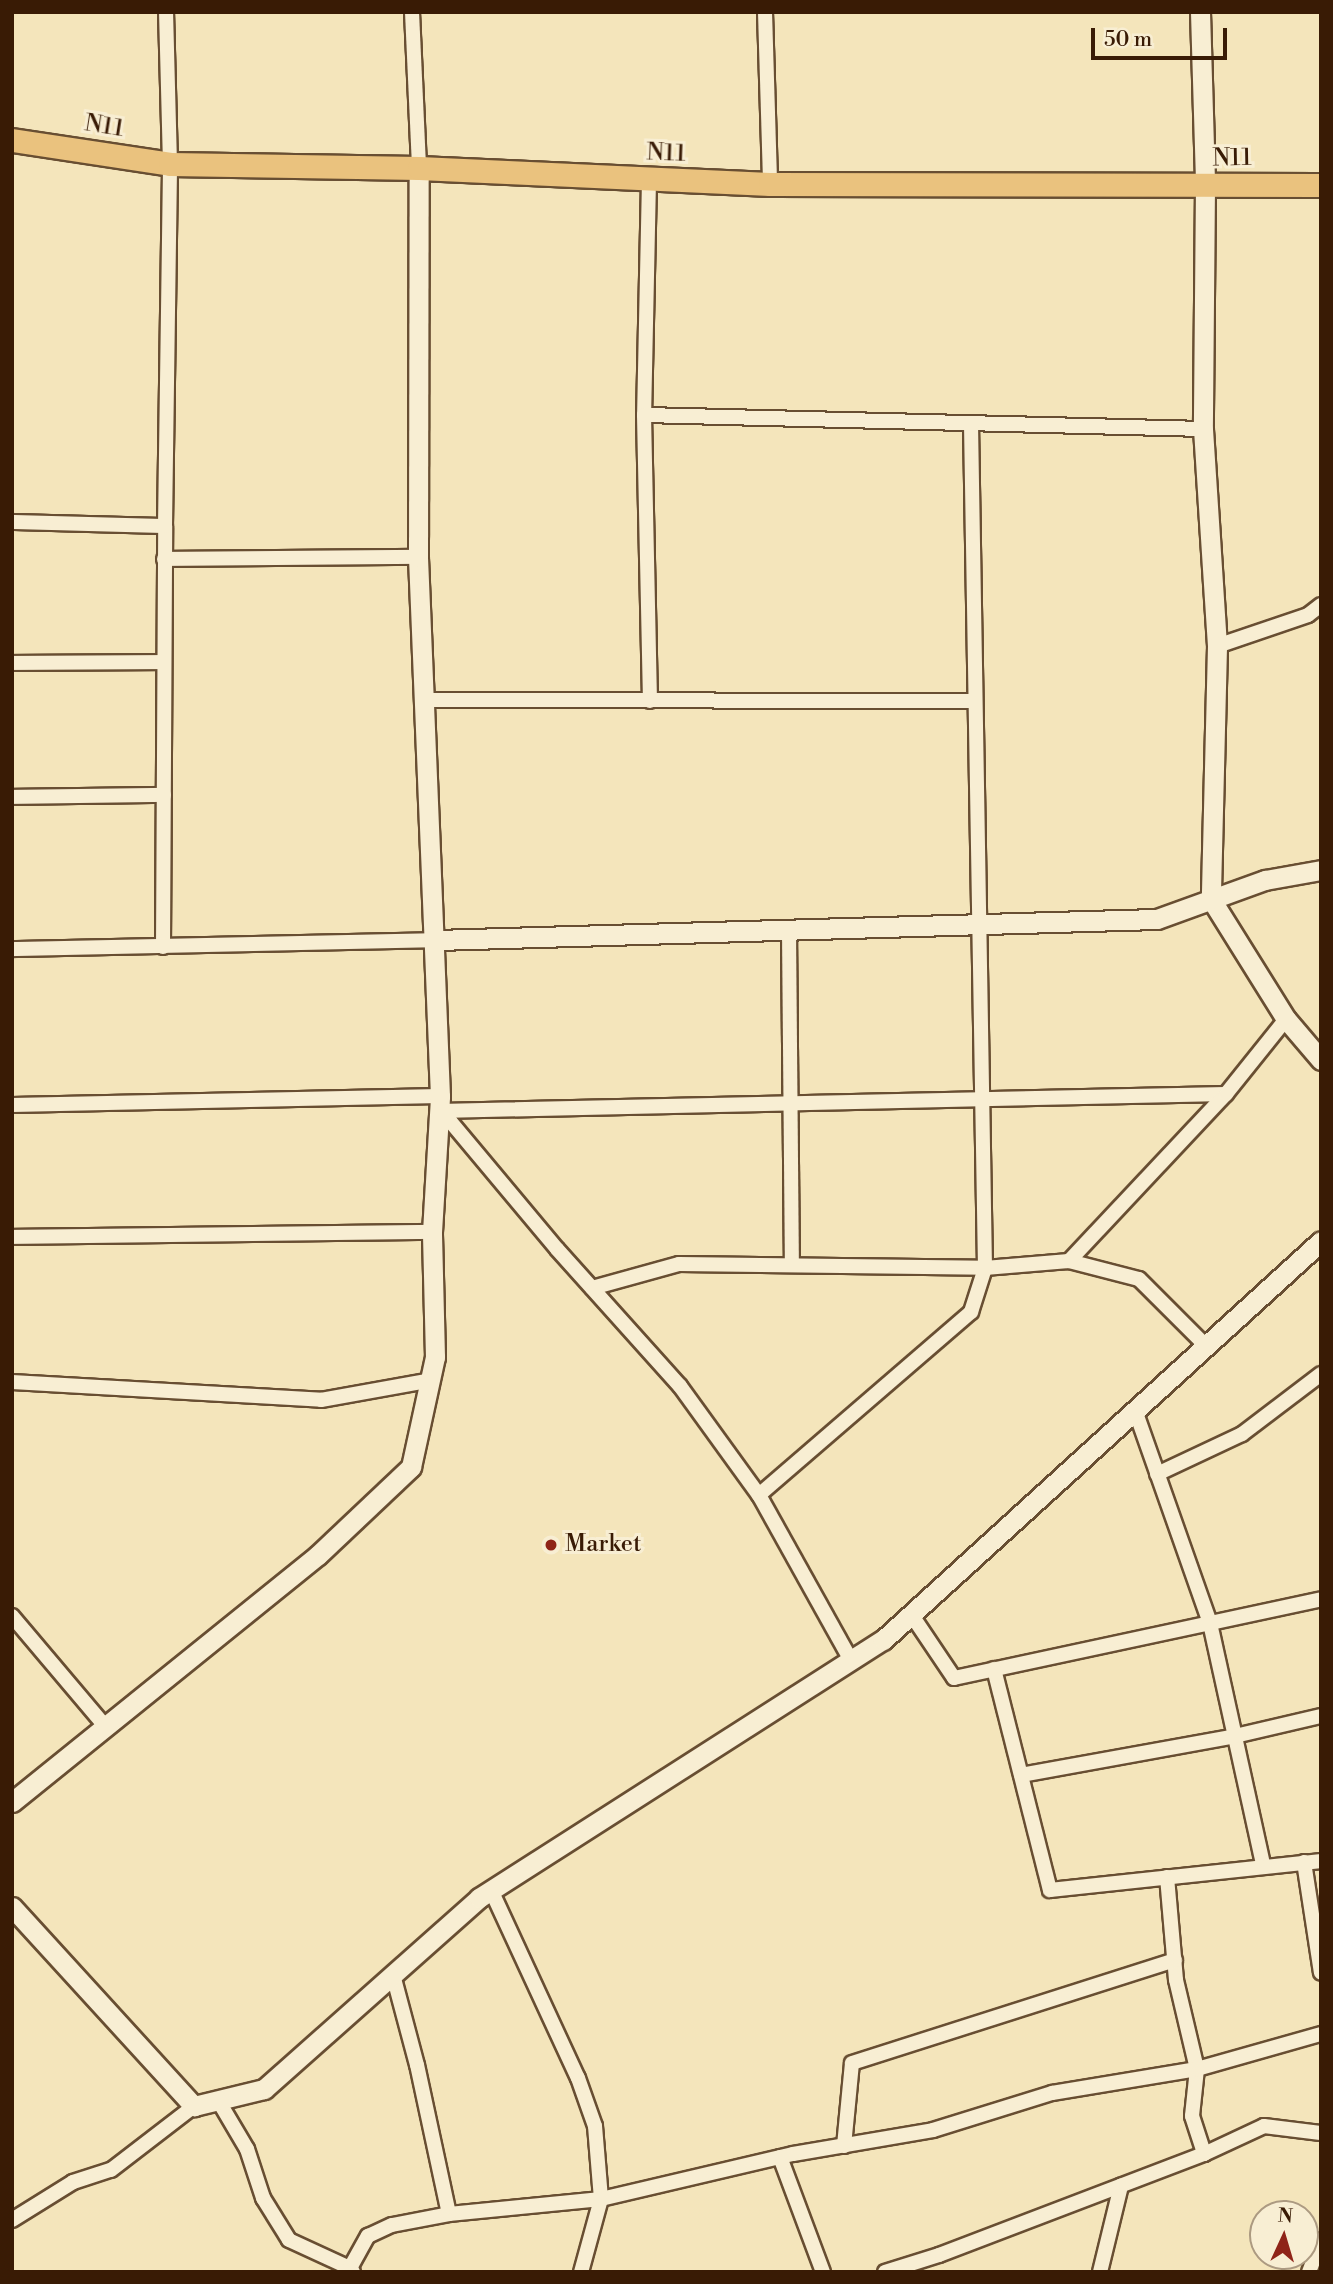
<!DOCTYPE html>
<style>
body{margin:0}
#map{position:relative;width:1333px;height:2284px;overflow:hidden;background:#f4e5bb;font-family:"Libre Bodoni",serif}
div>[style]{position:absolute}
.roads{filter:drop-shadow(2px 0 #684e32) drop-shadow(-2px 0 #684e32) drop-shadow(0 2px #684e32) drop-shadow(0 -2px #684e32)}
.minor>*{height:14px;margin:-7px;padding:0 7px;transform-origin:7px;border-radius:7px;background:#f8eed3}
.tertiary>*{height:19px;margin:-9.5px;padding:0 9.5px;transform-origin:9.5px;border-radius:9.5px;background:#f8eed3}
.primary>*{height:23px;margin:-11.5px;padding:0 11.5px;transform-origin:11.5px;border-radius:11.5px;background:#eac27e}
.dots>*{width:19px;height:19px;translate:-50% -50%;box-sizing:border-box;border:4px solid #f8eed3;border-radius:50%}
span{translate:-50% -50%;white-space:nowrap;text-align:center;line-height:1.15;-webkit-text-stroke:6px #f8eed3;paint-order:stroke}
.street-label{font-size:24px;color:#391b05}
.poi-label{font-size:24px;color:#391b05}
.left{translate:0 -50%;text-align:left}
.frame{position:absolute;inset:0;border:14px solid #391b05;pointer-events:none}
.north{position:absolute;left:1249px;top:2200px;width:70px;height:70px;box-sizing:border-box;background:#f8eed3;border:2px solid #ac9a81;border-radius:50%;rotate:4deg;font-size:19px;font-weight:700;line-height:28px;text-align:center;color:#391b05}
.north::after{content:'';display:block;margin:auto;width:24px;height:32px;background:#8f2418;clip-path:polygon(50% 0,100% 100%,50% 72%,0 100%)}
.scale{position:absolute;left:1091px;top:28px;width:136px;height:32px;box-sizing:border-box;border:4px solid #391b05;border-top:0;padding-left:9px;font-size:21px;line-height:24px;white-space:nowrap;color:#391b05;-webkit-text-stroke:5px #f8eed3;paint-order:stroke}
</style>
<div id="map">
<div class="roads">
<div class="minor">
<div style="left:412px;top:12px;width:156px;rotate:87.4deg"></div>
<div style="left:765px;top:12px;width:172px;rotate:88.3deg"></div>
<div style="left:649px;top:180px;width:235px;rotate:91.2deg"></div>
<div style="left:644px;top:415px;width:286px;rotate:88.8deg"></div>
<div style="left:644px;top:415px;width:559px;rotate:1.43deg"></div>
<div style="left:12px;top:522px;width:153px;rotate:1.5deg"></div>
<div style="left:164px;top:559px;width:254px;rotate:-0.5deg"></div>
<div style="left:1217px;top:646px;width:96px;rotate:-18.8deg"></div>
<div style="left:1308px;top:615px;width:16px;rotate:-38deg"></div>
<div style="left:12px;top:663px;width:152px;rotate:-0.4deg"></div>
<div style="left:425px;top:700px;width:550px;rotate:0.1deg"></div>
<div style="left:12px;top:797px;width:152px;rotate:-0.8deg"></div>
<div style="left:789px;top:931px;width:334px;rotate:89.5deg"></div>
<div style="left:163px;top:947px;width:421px;rotate:-89.7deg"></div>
<div style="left:165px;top:526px;width:362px;rotate:-89.2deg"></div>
<div style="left:170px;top:164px;width:152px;rotate:-91.5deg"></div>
<div style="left:12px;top:949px;width:424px;rotate:-1.2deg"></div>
<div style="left:12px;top:1105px;width:428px;rotate:-1.2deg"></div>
<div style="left:439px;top:1111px;width:787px;rotate:-1.24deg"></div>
<div style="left:439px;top:1111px;width:15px;rotate:42deg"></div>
<div style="left:450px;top:1121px;width:167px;rotate:50.1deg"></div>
<div style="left:557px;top:1249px;width:184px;rotate:48.1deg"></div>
<div style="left:680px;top:1386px;width:135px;rotate:54.1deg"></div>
<div style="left:759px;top:1495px;width:189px;rotate:60.9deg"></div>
<div style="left:12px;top:1237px;width:420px;rotate:-0.7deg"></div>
<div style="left:1069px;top:1261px;width:72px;rotate:14.4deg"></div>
<div style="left:1139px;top:1279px;width:95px;rotate:45deg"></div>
<div style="left:592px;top:1288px;width:90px;rotate:-15.4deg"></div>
<div style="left:679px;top:1264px;width:306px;rotate:0.7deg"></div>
<div style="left:985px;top:1268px;width:84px;rotate:-4.8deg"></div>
<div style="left:1069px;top:1261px;width:229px;rotate:-46.8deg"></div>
<div style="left:1226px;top:1094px;width:96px;rotate:-51.3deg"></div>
<div style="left:12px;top:1382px;width:310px;rotate:3.3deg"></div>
<div style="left:321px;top:1400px;width:113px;rotate:-10.2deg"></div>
<div style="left:1135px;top:1410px;width:226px;rotate:70.6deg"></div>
<div style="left:1210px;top:1623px;width:248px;rotate:77.6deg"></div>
<div style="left:1157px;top:1474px;width:94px;rotate:-25.2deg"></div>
<div style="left:1242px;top:1434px;width:99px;rotate:-37.2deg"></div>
<div style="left:759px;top:1495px;width:280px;rotate:-40.8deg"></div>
<div style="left:971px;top:1312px;width:46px;rotate:-72.3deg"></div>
<div style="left:985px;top:1268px;width:845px;rotate:-90.95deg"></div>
<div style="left:911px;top:1614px;width:77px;rotate:56.1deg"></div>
<div style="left:954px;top:1678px;width:375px;rotate:-12.1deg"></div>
<div style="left:12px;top:1616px;width:144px;rotate:49.8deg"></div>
<div style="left:994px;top:1669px;width:228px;rotate:75.8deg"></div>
<div style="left:1050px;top:1890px;width:273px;rotate:-6.1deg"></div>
<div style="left:1021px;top:1775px;width:218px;rotate:-10.3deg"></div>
<div style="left:1235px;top:1736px;width:88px;rotate:-13.1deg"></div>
<div style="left:1304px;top:1862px;width:112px;rotate:81.3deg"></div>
<div style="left:1167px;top:1877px;width:103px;rotate:85deg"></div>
<div style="left:1176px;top:1980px;width:91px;rotate:76.7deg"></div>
<div style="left:1197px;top:2069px;width:47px;rotate:96.1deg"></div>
<div style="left:1192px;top:2116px;width:40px;rotate:72deg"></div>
<div style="left:491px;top:1890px;width:207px;rotate:65.2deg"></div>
<div style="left:578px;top:2078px;width:51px;rotate:70.5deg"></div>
<div style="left:595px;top:2126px;width:73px;rotate:85.3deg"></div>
<div style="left:601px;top:2199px;width:76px;rotate:105.3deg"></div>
<div style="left:218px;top:2100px;width:57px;rotate:59.4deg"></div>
<div style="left:247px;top:2149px;width:52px;rotate:71.9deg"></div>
<div style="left:263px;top:2198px;width:49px;rotate:58.2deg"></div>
<div style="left:289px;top:2240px;width:67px;rotate:24.7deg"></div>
<div style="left:844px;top:2146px;width:83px;rotate:-84.5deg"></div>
<div style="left:852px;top:2063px;width:339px;rotate:-17.7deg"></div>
<div style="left:780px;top:2157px;width:123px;rotate:69.5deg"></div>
<div style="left:449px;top:2214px;width:153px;rotate:-5.6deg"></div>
<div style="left:601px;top:2199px;width:197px;rotate:-13.2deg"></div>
<div style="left:793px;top:2154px;width:142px;rotate:-9.7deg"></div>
<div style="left:933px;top:2130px;width:125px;rotate:-17.3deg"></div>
<div style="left:1052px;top:2093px;width:147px;rotate:-9.4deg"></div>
<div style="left:1197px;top:2069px;width:129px;rotate:-15.8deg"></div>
<div style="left:12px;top:2220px;width:72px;rotate:-31.9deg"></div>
<div style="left:73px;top:2182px;width:40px;rotate:-18deg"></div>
<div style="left:111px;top:2170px;width:105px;rotate:-37.6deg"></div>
<div style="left:353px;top:2272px;width:5px;rotate:-127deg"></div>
<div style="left:350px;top:2268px;width:37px;rotate:-61deg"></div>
<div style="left:368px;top:2236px;width:26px;rotate:-25deg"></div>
<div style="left:392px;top:2225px;width:58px;rotate:-10.9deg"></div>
<div style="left:449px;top:2214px;width:152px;rotate:-102.1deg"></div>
<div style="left:417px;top:2065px;width:93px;rotate:-104.9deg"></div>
<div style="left:885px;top:2272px;width:57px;rotate:-17.5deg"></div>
<div style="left:939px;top:2255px;width:284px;rotate:-20.9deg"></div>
<div style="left:1204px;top:2154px;width:66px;rotate:-25deg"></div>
<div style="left:1264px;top:2126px;width:57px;rotate:7deg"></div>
<div style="left:1100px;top:2272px;width:89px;rotate:-76.3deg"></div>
<div style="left:1309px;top:2272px;width:34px;rotate:-69deg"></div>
</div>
<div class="tertiary">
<div style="left:1200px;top:12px;width:173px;rotate:88.3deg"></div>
<div style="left:1205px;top:185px;width:244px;rotate:90.5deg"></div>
<div style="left:1203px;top:429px;width:217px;rotate:86.3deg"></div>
<div style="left:1217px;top:646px;width:253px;rotate:91.4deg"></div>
<div style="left:1211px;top:899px;width:142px;rotate:58deg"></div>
<div style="left:1286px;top:1019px;width:54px;rotate:49.5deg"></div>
<div style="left:436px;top:940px;width:721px;rotate:-1.67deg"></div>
<div style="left:1157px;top:919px;width:115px;rotate:-19.9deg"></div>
<div style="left:1265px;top:880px;width:57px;rotate:-10.1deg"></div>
<div style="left:12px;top:1802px;width:393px;rotate:-38.9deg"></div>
<div style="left:318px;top:1555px;width:128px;rotate:-43.4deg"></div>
<div style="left:411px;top:1467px;width:113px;rotate:-77.7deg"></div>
<div style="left:435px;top:1357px;width:125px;rotate:-91.4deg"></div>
<div style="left:432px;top:1232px;width:136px;rotate:-86.6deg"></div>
<div style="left:440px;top:1096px;width:539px;rotate:-92.34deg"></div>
<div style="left:418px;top:557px;width:389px;rotate:-89.9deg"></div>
<div style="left:12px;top:1907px;width:270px;rotate:47.6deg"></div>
<div style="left:194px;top:2106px;width:72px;rotate:-13.7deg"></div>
<div style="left:264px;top:2089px;width:288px;rotate:-41.6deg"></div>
<div style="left:479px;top:1898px;width:479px;rotate:-32.6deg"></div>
<div style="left:883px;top:1640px;width:592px;rotate:-42.33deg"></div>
</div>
<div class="primary">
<div style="left:12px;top:140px;width:160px;rotate:8.6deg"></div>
<div style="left:170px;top:164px;width:249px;rotate:0.9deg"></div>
<div style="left:419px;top:168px;width:351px;rotate:2.6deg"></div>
<div style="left:770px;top:184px;width:551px;rotate:0.1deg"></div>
</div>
</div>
<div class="dots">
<div style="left:551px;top:1545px;background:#8f2418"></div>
</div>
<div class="street-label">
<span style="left:104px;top:127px;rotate:9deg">N11</span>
<span style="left:666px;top:154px;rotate:2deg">N11</span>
<span style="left:1232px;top:159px;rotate:-1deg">N11</span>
</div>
<div class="poi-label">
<span class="left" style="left:565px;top:1545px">Market</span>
</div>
<div class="frame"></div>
<div class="north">N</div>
<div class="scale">50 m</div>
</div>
